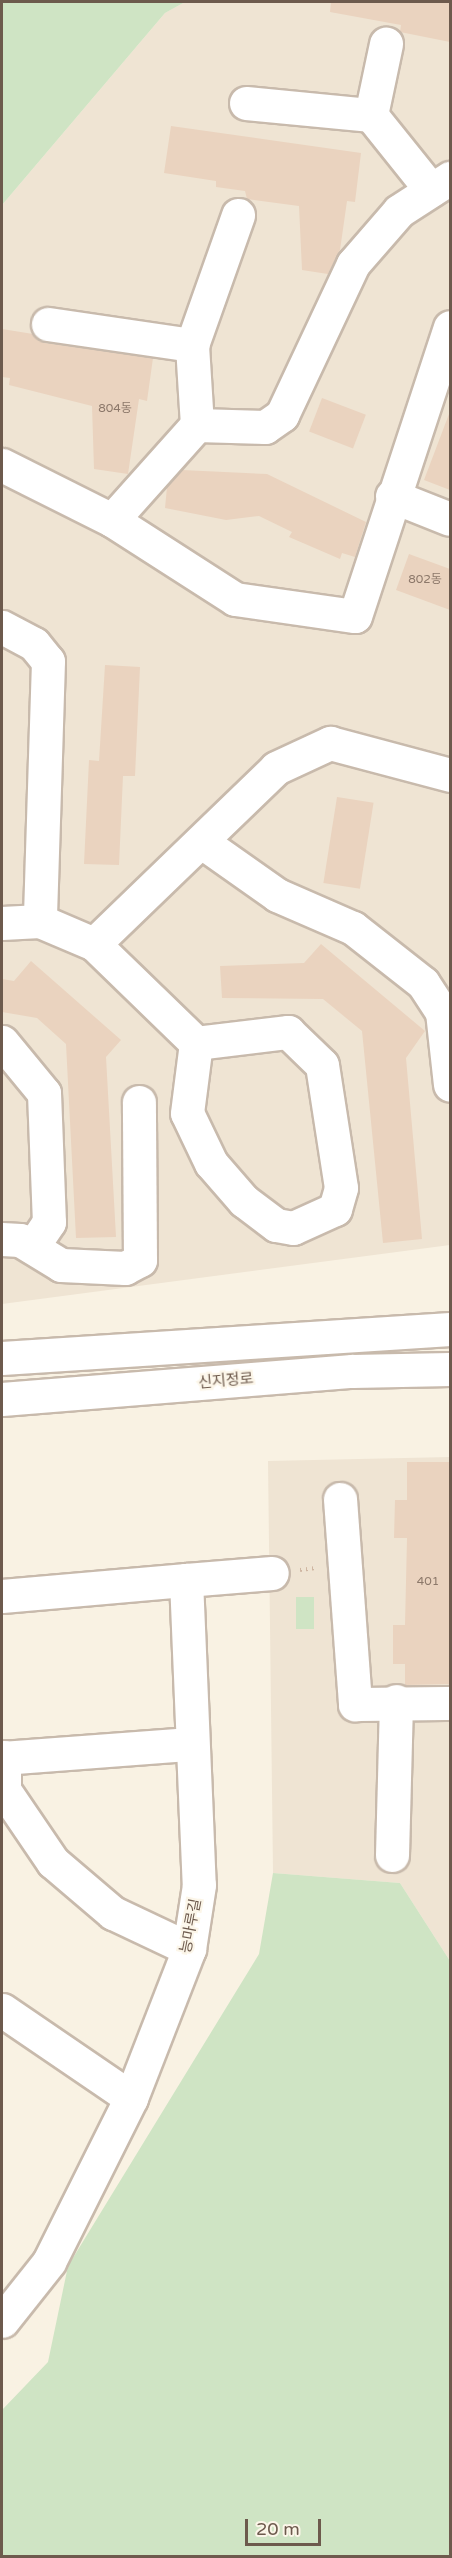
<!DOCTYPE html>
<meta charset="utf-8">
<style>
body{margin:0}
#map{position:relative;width:452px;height:2558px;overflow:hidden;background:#f9f2e3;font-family:"Varela Round","Noto Sans KR",sans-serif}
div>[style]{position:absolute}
.residential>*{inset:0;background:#efe4d3}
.green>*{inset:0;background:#cfe4c4;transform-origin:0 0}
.building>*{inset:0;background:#ead3bf;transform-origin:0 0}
.path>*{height:4px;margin-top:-2px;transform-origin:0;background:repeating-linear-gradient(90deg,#cfb6a2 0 1.5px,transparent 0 6px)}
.roads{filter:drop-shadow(2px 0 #c8baac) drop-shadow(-2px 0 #c8baac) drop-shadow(0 2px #c8baac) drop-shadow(0 -2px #c8baac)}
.minor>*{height:33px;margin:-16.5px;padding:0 16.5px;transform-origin:16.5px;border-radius:16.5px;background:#fff}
span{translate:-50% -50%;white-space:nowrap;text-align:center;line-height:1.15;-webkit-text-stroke:4.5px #fcf6e9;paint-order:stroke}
.number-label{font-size:12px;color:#8c786a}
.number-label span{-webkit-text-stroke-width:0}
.street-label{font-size:15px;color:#6d5a4d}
.frame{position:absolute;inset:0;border:3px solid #6d5a4d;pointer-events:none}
.scale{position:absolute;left:245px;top:2519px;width:76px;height:27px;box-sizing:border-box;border:3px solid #6d5a4d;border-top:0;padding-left:8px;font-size:18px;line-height:21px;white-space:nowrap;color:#6d5a4d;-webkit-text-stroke:4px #fcf6e9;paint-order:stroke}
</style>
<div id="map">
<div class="residential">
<div style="clip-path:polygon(185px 2px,450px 2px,450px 1245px,2px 1304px,2px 205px,165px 13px)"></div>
<div style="clip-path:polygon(450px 1457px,450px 1961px,400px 1883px,273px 1873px,268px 1461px)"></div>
</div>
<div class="green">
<div style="clip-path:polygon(2px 2px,185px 2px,165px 13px,2px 205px)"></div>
<div style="left:296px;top:1597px;width:18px;height:32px"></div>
<div style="clip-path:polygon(273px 1873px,400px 1883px,450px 1961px,450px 2556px,2px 2556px,2px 2410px,48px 2362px,68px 2266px,259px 1954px)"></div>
</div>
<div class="building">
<div style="clip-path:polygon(331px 2px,450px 2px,450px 42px,400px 32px,401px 25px,330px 12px)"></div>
<div style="clip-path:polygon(171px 126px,361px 153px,355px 202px,347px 201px,340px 250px,328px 274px,302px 270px,299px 206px,247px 199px,245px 191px,216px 187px,216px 181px,164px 173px)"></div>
<div style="clip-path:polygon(2px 329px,33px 334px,45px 343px,153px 358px,147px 401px,139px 399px,128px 474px,94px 469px,92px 406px,9px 385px,10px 378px,2px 377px)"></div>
<div style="left:322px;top:398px;width:47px;height:36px;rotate:21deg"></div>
<div style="clip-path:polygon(449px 414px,450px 415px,450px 490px,424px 480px)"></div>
<div style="clip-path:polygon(182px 470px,267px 474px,366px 522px,355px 557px,342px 553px,340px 559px,289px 537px,292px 532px,259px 516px,226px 520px,165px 508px,167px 487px)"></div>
<div style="clip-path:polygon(409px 554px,450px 569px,450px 610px,396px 590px)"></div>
<div style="clip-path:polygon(105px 665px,140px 667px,135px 776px,123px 776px,119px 865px,84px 864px,89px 760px,99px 761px)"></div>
<div style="left:337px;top:797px;width:37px;height:87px;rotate:9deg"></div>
<div style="clip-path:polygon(321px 944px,425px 1031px,406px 1058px,422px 1239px,383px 1243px,362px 1031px,323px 999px,222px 998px,220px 966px,304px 963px)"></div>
<div style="clip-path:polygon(31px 961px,121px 1040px,106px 1057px,116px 1237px,76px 1238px,66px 1044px,37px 1018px,2px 1012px,2px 979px,14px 981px)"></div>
<div style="clip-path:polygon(407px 1462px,450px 1462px,450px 1684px,405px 1685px,405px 1664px,393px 1664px,393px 1625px,405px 1625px,407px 1538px,394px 1538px,395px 1500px,407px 1500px)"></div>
</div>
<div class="path">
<div style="left:300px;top:1570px;width:16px;rotate:-7deg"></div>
</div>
<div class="roads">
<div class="minor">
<div style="left:246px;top:103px;width:126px;rotate:5.5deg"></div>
<div style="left:371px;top:115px;width:96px;rotate:51.3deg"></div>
<div style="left:371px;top:115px;width:73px;rotate:-78.1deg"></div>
<div style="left:48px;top:324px;width:146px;rotate:8.3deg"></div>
<div style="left:197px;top:425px;width:68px;rotate:1.7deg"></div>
<div style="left:265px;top:427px;width:21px;rotate:-35deg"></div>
<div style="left:282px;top:415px;width:167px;rotate:-64.8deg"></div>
<div style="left:353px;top:264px;width:70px;rotate:-49deg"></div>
<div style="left:399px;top:211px;width:61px;rotate:-32.9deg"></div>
<div style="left:2px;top:465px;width:123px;rotate:26.6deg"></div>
<div style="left:112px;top:520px;width:146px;rotate:32.7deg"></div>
<div style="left:235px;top:599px;width:121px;rotate:8.1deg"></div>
<div style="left:355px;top:616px;width:304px;rotate:-71.8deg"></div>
<div style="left:392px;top:496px;width:62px;rotate:21.6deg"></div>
<div style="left:112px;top:520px;width:127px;rotate:-48.2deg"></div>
<div style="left:197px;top:425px;width:80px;rotate:-93.6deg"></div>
<div style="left:192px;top:345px;width:138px;rotate:-70.5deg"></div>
<div style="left:2px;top:627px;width:36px;rotate:28deg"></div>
<div style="left:34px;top:644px;width:22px;rotate:51deg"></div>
<div style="left:48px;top:661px;width:260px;rotate:91.8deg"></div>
<div style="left:202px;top:842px;width:92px;rotate:35.2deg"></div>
<div style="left:277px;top:895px;width:83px;rotate:23.5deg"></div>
<div style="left:353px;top:928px;width:89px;rotate:38.2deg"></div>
<div style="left:423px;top:983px;width:35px;rotate:57deg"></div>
<div style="left:442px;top:1012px;width:73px;rotate:83.7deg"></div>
<div style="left:2px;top:923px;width:38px;rotate:-3deg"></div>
<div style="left:40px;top:921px;width:59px;rotate:23.1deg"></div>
<div style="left:94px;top:944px;width:142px;rotate:44.1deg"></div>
<div style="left:94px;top:944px;width:253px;rotate:-44deg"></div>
<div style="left:276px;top:768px;width:60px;rotate:-24.8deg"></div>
<div style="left:330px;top:743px;width:124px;rotate:14.9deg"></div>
<div style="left:288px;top:1032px;width:47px;rotate:44.1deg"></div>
<div style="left:322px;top:1065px;width:124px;rotate:81.2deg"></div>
<div style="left:341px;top:1188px;width:22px;rotate:106deg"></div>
<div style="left:335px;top:1209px;width:46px;rotate:155.7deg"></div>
<div style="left:293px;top:1228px;width:17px;rotate:-170deg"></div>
<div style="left:276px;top:1225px;width:40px;rotate:-143deg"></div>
<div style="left:244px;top:1201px;width:50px;rotate:-131deg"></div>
<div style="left:211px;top:1163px;width:55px;rotate:-115.6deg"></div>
<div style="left:187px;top:1113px;width:71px;rotate:-82.7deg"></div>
<div style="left:196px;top:1043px;width:93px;rotate:-6.8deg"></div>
<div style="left:2px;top:1042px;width:66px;rotate:50.5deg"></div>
<div style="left:44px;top:1093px;width:129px;rotate:87.8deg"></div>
<div style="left:49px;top:1222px;width:30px;rotate:124deg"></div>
<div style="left:2px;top:1239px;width:18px;rotate:3deg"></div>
<div style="left:20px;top:1240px;width:48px;rotate:31.4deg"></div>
<div style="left:61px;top:1265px;width:64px;rotate:2.7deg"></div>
<div style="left:125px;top:1268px;width:17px;rotate:-28deg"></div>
<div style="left:140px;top:1260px;width:158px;rotate:-90.4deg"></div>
<div style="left:2px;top:1358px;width:449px;rotate:-3.7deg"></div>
<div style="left:2px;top:1399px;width:351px;rotate:-4.6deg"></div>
<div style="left:352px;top:1371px;width:98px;rotate:-1.2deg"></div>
<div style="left:340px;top:1499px;width:206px;rotate:85.8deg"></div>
<div style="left:355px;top:1704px;width:95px;rotate:-0.6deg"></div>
<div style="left:186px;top:1580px;width:86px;rotate:-4.7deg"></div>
<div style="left:2px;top:1596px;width:185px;rotate:-5deg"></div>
<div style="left:186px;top:1580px;width:305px;rotate:87.6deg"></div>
<div style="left:199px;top:1885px;width:65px;rotate:98.9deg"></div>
<div style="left:189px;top:1949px;width:160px;rotate:111.3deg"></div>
<div style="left:131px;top:2098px;width:183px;rotate:116.6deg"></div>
<div style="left:49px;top:2262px;width:75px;rotate:128.5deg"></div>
<div style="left:4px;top:1757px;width:33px;rotate:90deg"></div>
<div style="left:4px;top:1790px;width:87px;rotate:55.8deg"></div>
<div style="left:53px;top:1862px;width:79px;rotate:40.4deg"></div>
<div style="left:113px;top:1913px;width:84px;rotate:25.3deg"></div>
<div style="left:2px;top:1758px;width:189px;rotate:-4.3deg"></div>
<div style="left:392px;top:1855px;width:154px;rotate:-88.5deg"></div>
<div style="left:2px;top:2010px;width:156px;rotate:34.3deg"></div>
</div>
</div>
<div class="number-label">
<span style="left:115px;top:409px">804동</span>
<span style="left:425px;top:580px">802동</span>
<span style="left:428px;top:1582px">401</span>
</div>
<div class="street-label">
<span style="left:226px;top:1381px;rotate:-5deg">신지정로</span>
<span style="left:191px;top:1926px;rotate:-79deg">능마루길</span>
</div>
<div class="frame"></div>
<div class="scale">20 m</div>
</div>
